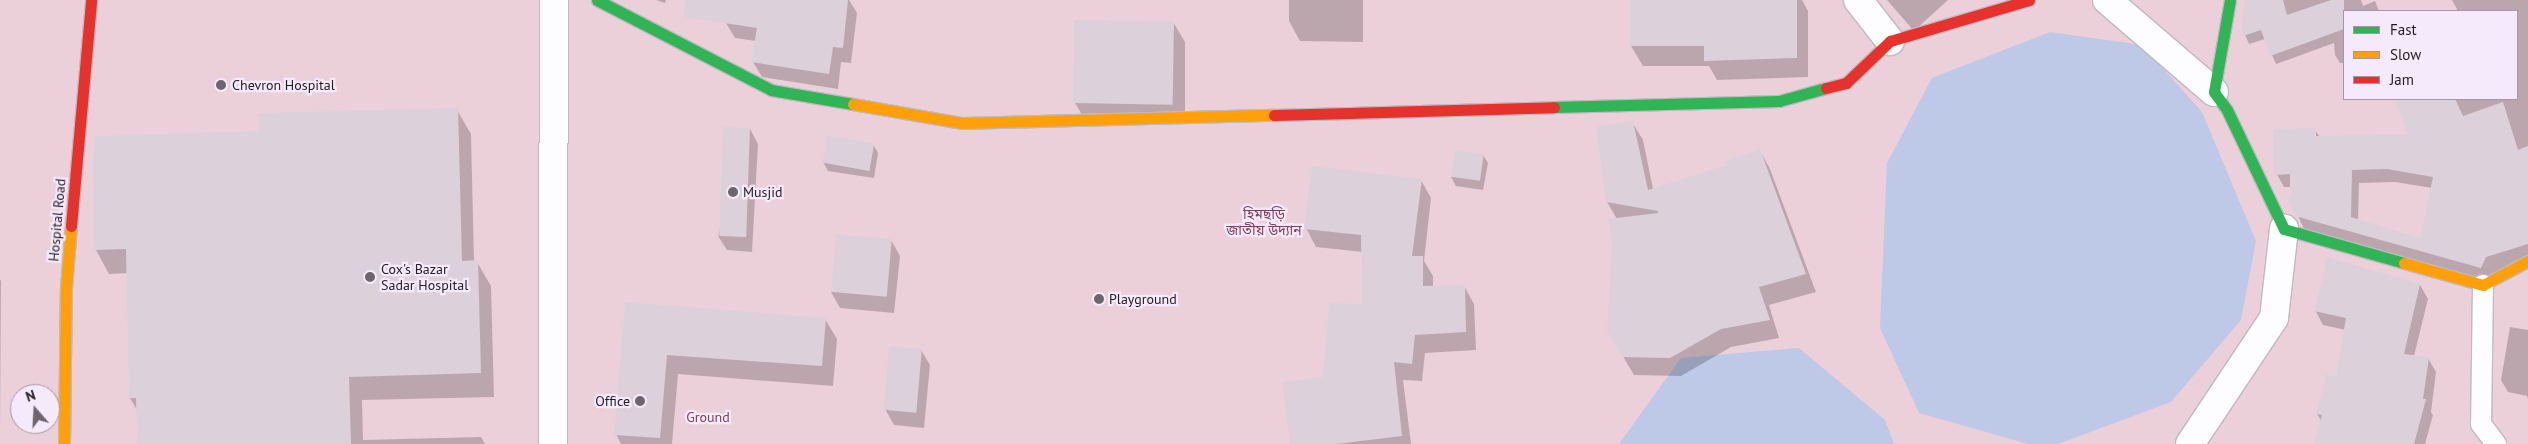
<!DOCTYPE html>
<meta charset="utf-8">
<style>
body{margin:0}
#map{position:relative;width:2528px;height:444px;overflow:hidden;background:#f4eef7;font-family:"PT Sans","Noto Sans Bengali",sans-serif}
div>[style]{position:absolute}
.green>*{inset:0;background:#ebd0da}
.water>*{inset:0;background:#bec9e8}
.shadow>*{inset:0;background:#0003}
.building>*{inset:0;background:#dcd1da;transform-origin:0 0}
.roads{filter:drop-shadow(1px 0 #bebac1) drop-shadow(-1px 0 #bebac1) drop-shadow(0 1px #bebac1) drop-shadow(0 -1px #bebac1)}
.lane>*{height:20px;margin:-10px;padding:0 10px;transform-origin:10px;border-radius:10px;background:#fdfcfe}
.street>*{height:28px;margin:-14px;padding:0 14px;transform-origin:14px;border-radius:14px;background:#fdfcfe}
.fast>*{height:11px;margin:-5.5px;padding:0 5.5px;transform-origin:5.5px;border-radius:5.5px;background:#30b455}
.slow>*{height:11px;margin:-5.5px;padding:0 5.5px;transform-origin:5.5px;border-radius:5.5px;background:#ff9f0a}
.jam>*{height:11px;margin:-5.5px;padding:0 5.5px;transform-origin:5.5px;border-radius:5.5px;background:#e5322d}
.dots>*{width:14px;height:14px;translate:-50% -50%;box-sizing:border-box;border:2px solid #f5eafb;border-radius:50%}
span{translate:-50% -50%;white-space:nowrap;text-align:center;line-height:1.15;-webkit-text-stroke:4.5px #f5eafb;paint-order:stroke}
.poi-label{font-size:14px;color:#211d23}
.left{translate:0 -50%;text-align:left}
.right{translate:-100% -50%;text-align:right}
.park-label{font-size:14px;color:#804154}
.street-label{font-size:14px;color:#211d23}
.legend{position:absolute;left:2343px;top:10px;width:175px;height:90px;box-sizing:border-box;background:#f5eafb;border:1px solid #a098a5;margin:0;padding:6px 9px;list-style:none;font-size:15px;color:#211d23}
.legend li{display:flex;align-items:center;gap:10px;height:25px}
.legend b{width:25px;border:1px solid #a098a5}
.north{position:absolute;left:10px;top:384px;width:50px;height:50px;box-sizing:border-box;background:#f5eafb;border:1px solid #a098a5;border-radius:50%;rotate:341deg;font-size:14px;font-weight:700;line-height:20px;text-align:center;color:#211d23}
.north::after{content:'';display:block;margin:auto;width:18px;height:22px;background:#6b666d;clip-path:polygon(50% 0,100% 100%,50% 72%,0 100%)}
</style>
<div id="map">
<div class="green">
<div style="clip-path:polygon(evenodd,0 0,2528px 0,2528px 444px,0 444px,0 0,2344px 11px,2517px 11px,2517px 99px,2344px 99px,2344px 11px,0 0,20px 394px,50px 394px,50px 424px,20px 424px,20px 394px)"></div>
</div>
<div class="water">
<div style="clip-path:polygon(2050px 32px,2142px 45px,2202px 112px,2256px 241px,2241px 320px,2171px 402px,2058px 444px,2028px 444px,1919px 413px,1880px 328px,1887px 163px,1932px 78px)"></div>
<div style="clip-path:polygon(1799px 348px,1885px 420px,1894px 444px,1619px 444px,1681px 358px)"></div>
</div>
<div class="shadow">
<div style="clip-path:polygon(656px 0,666px 0,665px 3px)"></div>
<div style="clip-path:polygon(729px 0,849px 0,857px 13px,851px 63px,841px 62px,838px 89px,762px 77px,753px 62px,756px 41px,735px 38px,726px 23px)"></div>
<div style="clip-path:polygon(1289px 0,1363px 0,1363px 42px,1300px 41px,1289px 21px)"></div>
<div style="clip-path:polygon(1632px 0,1802px 0,1808px 11px,1808px 77px,1717px 80px,1709px 66px,1643px 66px,1631px 46px)"></div>
<div style="clip-path:polygon(1887px 0,1948px 0,1914px 31px)"></div>
<div style="clip-path:polygon(2246px 0,2361px 0,2363px 6px,2375px 1px,2379px 11px,2344px 11px,2344px 63px,2340px 63px,2335px 55px,2334px 43px,2276px 64px,2265px 39px,2249px 44px,2245px 35px)"></div>
<div style="clip-path:polygon(evenodd,2452px 0,2528px 0,2528px 259px,2488px 281px,2304px 229px,2291px 200px,2291px 187px,2284px 187px,2275px 171px,2315px 130px,2320px 137px,2409px 135px,2397px 99px,2517px 99px,2517px 11px,2458px 11px,2452px 0,2395px 182px,2432px 188px,2421px 240px,2358px 221px,2359px 183px,2395px 182px)"></div>
<div style="clip-path:polygon(1173px 22px,1185px 42px,1185px 121px,1087px 123px,1075px 103px)"></div>
<div style="clip-path:polygon(457px 110px,471px 134px,474px 262px,477px 262px,491px 286px,494px 397px,362px 400px,363px 440px,481px 437px,485px 444px,138px 444px,137px 410px,130px 398px,128px 273px,109px 274px,96px 250px,260px 133px)"></div>
<div style="clip-path:polygon(1632px 122px,1643px 140px,1653px 189px,1728px 166px,1760px 151px,1770px 169px,1816px 292px,1769px 305px,1779px 338px,1731px 347px,1681px 376px,1634px 375px,1608px 331px,1617px 219px,1607px 202px)"></div>
<div style="clip-path:polygon(750px 129px,758px 144px,752px 252px,727px 250px,718px 236px)"></div>
<div style="clip-path:polygon(873px 144px,878px 153px,874px 178px,828px 171px,823px 162px)"></div>
<div style="clip-path:polygon(1483px 155px,1488px 163px,1483px 190px,1456px 186px,1451px 177px)"></div>
<div style="clip-path:polygon(1421px 180px,1431px 198px,1424px 261px,1433px 276px,1433px 287px,1464px 286px,1474px 304px,1476px 350px,1425px 353px,1422px 381px,1403px 380px,1411px 444px,1291px 444px,1363px 306px,1363px 252px,1316px 247px,1306px 228px)"></div>
<div style="clip-path:polygon(891px 240px,900px 256px,894px 313px,840px 308px,831px 292px)"></div>
<div style="clip-path:polygon(0 279px,1px 281px,0 429px)"></div>
<div style="clip-path:polygon(2420px 285px,2428px 299px,2414px 356px,2428px 358px,2436px 372px,2431px 412px,2433px 415px,2425px 444px,2315px 444px,2322px 422px,2317px 414px,2337px 378px,2346px 330px,2323px 325px,2315px 310px)"></div>
<div style="clip-path:polygon(626px 303px,825px 319px,837px 339px,833px 386px,678px 374px,672px 444px,621px 444px,616px 434px)"></div>
<div style="clip-path:polygon(2510px 327px,2528px 330px,2528px 399px,2527px 396px,2508px 392px,2501px 380px)"></div>
<div style="clip-path:polygon(921px 350px,930px 365px,924px 428px,894px 425px,885px 409px)"></div>
</div>
<div class="building">
<div style="clip-path:polygon(685px 0,848px 0,843px 48px,833px 47px,829px 74px,751px 62px,757px 28px,684px 17px)"></div>
<div style="clip-path:polygon(1630px 0,1797px 0,1797px 58px,1704px 61px,1704px 46px,1630px 46px)"></div>
<div style="clip-path:polygon(2245px 0,2283px 0,2287px 15px,2331px 0,2344px 0,2344px 29px,2270px 56px,2261px 30px,2243px 36px,2241px 28px)"></div>
<div style="left:1074px;top:20px;width:100px;height:83px;rotate:1deg"></div>
<div style="clip-path:polygon(evenodd,2395px 99px,2455px 99px,2463px 116px,2503px 102px,2518px 150px,2528px 146px,2528px 244px,2486px 257px,2481px 268px,2295px 216px,2286px 197px,2290px 198px,2290px 174px,2275px 175px,2273px 171px,2273px 129px,2316px 128px,2316px 136px,2408px 134px,2395px 99px,2387px 169px,2433px 177px,2420px 238px,2351px 217px,2352px 170px,2387px 169px)"></div>
<div style="clip-path:polygon(458px 108px,462px 261px,478px 260px,481px 373px,349px 377px,351px 444px,137px 444px,136px 398px,129px 398px,126px 249px,94px 250px,93px 162px,95px 136px,259px 131px,259px 113px)"></div>
<div style="clip-path:polygon(1633px 121px,1648px 190px,1727px 165px,1725px 162px,1760px 149px,1806px 274px,1759px 287px,1770px 320px,1721px 329px,1670px 358px,1622px 357px,1607px 331px,1612px 244px,1608px 219px,1658px 213px,1658px 211px,1606px 202px,1596px 127px)"></div>
<div style="left:723px;top:127px;width:27px;height:109px;rotate:2deg"></div>
<div style="left:827px;top:135px;width:48px;height:28px;rotate:10deg"></div>
<div style="left:1455px;top:150px;width:29px;height:27px;rotate:8deg"></div>
<div style="clip-path:polygon(1312px 166px,1422px 179px,1412px 256px,1423px 256px,1423px 286px,1465px 285px,1466px 332px,1415px 335px,1412px 364px,1394px 362px,1402px 436px,1336px 444px,1290px 444px,1282px 382px,1323px 377px,1329px 303px,1362px 304px,1361px 235px,1304px 229px)"></div>
<div style="left:836px;top:234px;width:56px;height:58px;rotate:5deg"></div>
<div style="clip-path:polygon(2327px 257px,2420px 284px,2404px 354px,2429px 357px,2423px 399px,2426px 399px,2414px 444px,2314px 444px,2322px 415px,2316px 414px,2326px 374px,2336px 377px,2346px 318px,2314px 311px)"></div>
<div style="clip-path:polygon(625px 302px,826px 318px,822px 366px,667px 355px,660px 438px,614px 435px)"></div>
<div style="left:889px;top:346px;width:33px;height:64px;rotate:5deg"></div>
</div>
<div class="roads">
<div class="lane">
<div style="left:2483px;top:285px;width:139px;rotate:90.8deg"></div>
<div style="left:2481px;top:424px;width:25px;rotate:53deg"></div>
</div>
<div class="street">
<div style="left:1858px;top:0;width:52px;rotate:52deg"></div>
<div style="left:2107px;top:0;width:141px;rotate:40.7deg"></div>
<div style="left:553px;top:444px;width:444px;rotate:-89.9deg"></div>
<div style="left:2190px;top:444px;width:151px;rotate:-56.3deg"></div>
<div style="left:2274px;top:318px;width:90px;rotate:-83.6deg"></div>
</div>
<div class="fast">
<div style="left:597px;top:0;width:196px;rotate:27.3deg"></div>
<div style="left:771px;top:90px;width:83px;rotate:9.7deg"></div>
<div style="left:2230px;top:0;width:93px;rotate:99.9deg"></div>
<div style="left:2214px;top:92px;width:22px;rotate:54deg"></div>
<div style="left:2227px;top:110px;width:132px;rotate:64.4deg"></div>
<div style="left:2284px;top:229px;width:125px;rotate:15.8deg"></div>
<div style="left:1554px;top:107px;width:225px;rotate:-1.5deg"></div>
<div style="left:1779px;top:101px;width:49px;rotate:-15.5deg"></div>
</div>
<div class="slow">
<div style="left:853px;top:104px;width:111px;rotate:9.9deg"></div>
<div style="left:962px;top:123px;width:312px;rotate:-1.5deg"></div>
<div style="left:2404px;top:263px;width:82px;rotate:15.6deg"></div>
<div style="left:2483px;top:285px;width:51px;rotate:-28.1deg"></div>
<div style="left:64px;top:444px;width:156px;rotate:-89.3deg"></div>
<div style="left:66px;top:288px;width:62px;rotate:-85.4deg"></div>
</div>
<div class="jam">
<div style="left:1826px;top:88px;width:21px;rotate:-14deg"></div>
<div style="left:1846px;top:83px;width:61px;rotate:-43.7deg"></div>
<div style="left:1890px;top:41px;width:145px;rotate:-16.4deg"></div>
<div style="left:1274px;top:115px;width:280px;rotate:-1.6deg"></div>
<div style="left:71px;top:226px;width:227px;rotate:-84.9deg"></div>
</div>
</div>
<div class="dots">
<div style="left:221px;top:85px;background:#6b666d"></div>
<div style="left:733px;top:192px;background:#6b666d"></div>
<div style="left:370px;top:277px;background:#6b666d"></div>
<div style="left:1099px;top:299px;background:#6b666d"></div>
<div style="left:640px;top:401px;background:#6b666d"></div>
</div>
<div class="poi-label">
<span class="left" style="left:232px;top:85px">Chevron Hospital</span>
<span class="left" style="left:743px;top:192px">Musjid</span>
<span class="left" style="left:381px;top:277px">Cox's Bazar<br>Sadar Hospital</span>
<span class="left" style="left:1109px;top:299px">Playground</span>
<span class="right" style="left:630px;top:401px">Office</span>
</div>
<div class="park-label">
<span style="left:1264px;top:222px">হিমছড়ি<br>জাতীয় উদ্যান</span>
<span style="left:708px;top:417px">Ground</span>
</div>
<div class="street-label">
<span style="left:57px;top:220px;rotate:-85deg">Hospital Road</span>
</div>
<ul class="legend">
<li><b style="height:6px;background:#30b455"></b>Fast</li>
<li><b style="height:6px;background:#ff9f0a"></b>Slow</li>
<li><b style="height:6px;background:#e5322d"></b>Jam</li>
</ul>
<div class="north">N</div>
</div>
